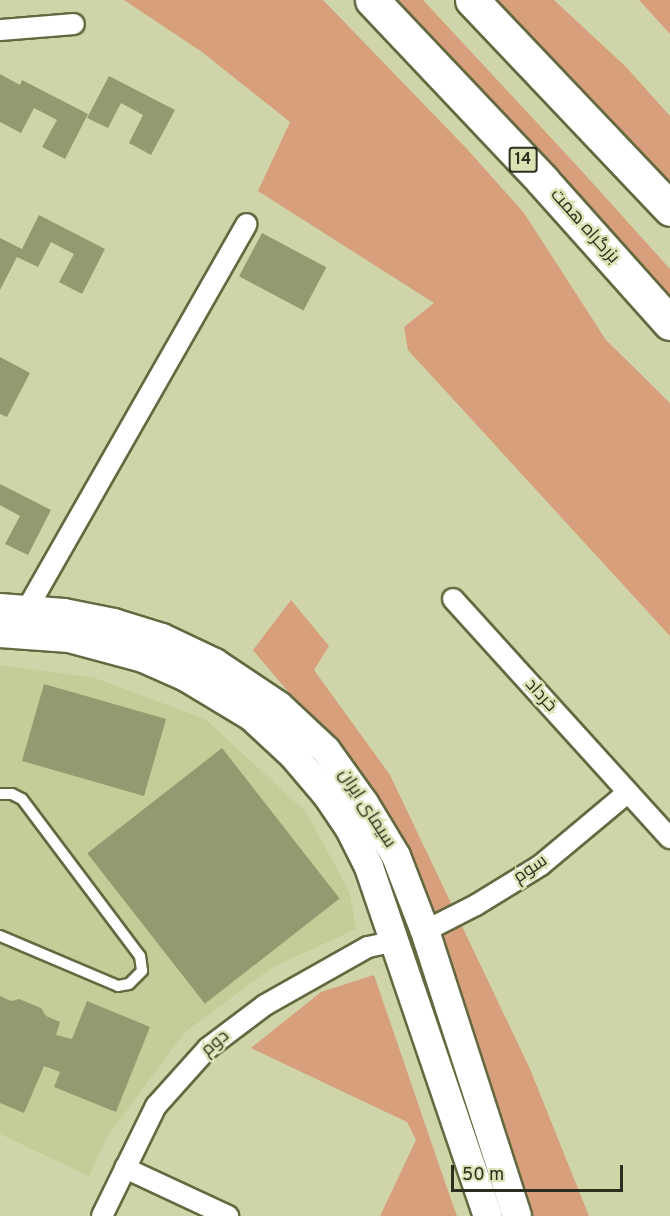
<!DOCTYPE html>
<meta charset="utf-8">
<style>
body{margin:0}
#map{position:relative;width:670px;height:1216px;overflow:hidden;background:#cfd5a8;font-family:Overpass,Cairo,sans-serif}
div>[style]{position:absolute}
.built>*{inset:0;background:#c4cc98}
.green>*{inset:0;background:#d79f7b}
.building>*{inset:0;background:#949a6f;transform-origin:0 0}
.roads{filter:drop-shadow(2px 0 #646940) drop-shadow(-2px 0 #646940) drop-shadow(0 2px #646940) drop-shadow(0 -2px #646940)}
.lane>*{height:10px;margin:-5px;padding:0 5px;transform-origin:5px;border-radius:5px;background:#fff}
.street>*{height:20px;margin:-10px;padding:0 10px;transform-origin:10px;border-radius:10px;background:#fff}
.secondary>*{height:28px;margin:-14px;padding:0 14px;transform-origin:14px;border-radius:14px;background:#fff}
.highway>*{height:33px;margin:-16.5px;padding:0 16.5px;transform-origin:16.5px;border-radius:16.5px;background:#fff}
span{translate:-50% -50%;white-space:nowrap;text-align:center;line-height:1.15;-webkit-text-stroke:5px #dce2b5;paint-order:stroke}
.shield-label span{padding:2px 4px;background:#dce2b5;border:2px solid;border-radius:4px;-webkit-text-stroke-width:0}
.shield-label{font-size:16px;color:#2c2f1d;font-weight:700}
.street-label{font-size:18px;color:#2c2f1d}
.scale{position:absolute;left:451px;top:1165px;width:172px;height:27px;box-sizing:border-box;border:3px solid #2c2f1d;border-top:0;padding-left:8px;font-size:18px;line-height:21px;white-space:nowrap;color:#2c2f1d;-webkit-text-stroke:4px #dce2b5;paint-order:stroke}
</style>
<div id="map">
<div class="built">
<div style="clip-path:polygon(0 665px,95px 678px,205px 719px,306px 812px,350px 893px,356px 929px,273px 967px,185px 1032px,107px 1137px,89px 1176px,0 1134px)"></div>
</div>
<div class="green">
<div style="clip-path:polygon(124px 0,323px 0,467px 149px,524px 213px,606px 340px,670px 403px,670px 636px,408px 350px,404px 327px,434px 303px,258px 191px,290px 122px,202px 52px)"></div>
<div style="clip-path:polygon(390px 0,423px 0,579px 168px,670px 269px,670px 302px)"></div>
<div style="clip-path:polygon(497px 0,554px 0,626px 67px,670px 116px,670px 183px,567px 78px)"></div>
<div style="clip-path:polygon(639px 0,670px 0,670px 34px)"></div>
<div style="clip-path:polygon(291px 600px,329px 646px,314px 670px,390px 775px,530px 1069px,589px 1216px,527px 1216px,370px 789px,253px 650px)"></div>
<div style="clip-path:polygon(374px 975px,449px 1194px,457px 1216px,380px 1216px,416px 1140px,407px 1122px,251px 1048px,321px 992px)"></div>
</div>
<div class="building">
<div style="clip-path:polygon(0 74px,20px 85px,22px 80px,88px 114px,65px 159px,42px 147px,57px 120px,34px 108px,21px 133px,0 122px)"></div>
<div style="clip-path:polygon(109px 76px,175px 110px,151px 155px,129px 143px,143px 115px,121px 103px,108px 128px,87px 118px)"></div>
<div style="clip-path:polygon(39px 215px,105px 249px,82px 294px,59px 282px,74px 254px,51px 242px,38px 267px,17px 257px,0 290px,0 238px,22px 249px)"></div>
<div style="left:262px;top:233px;width:73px;height:49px;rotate:28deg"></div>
<div style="clip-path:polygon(0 357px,30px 373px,7px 417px,0 414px)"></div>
<div style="clip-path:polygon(0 484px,51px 510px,28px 555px,5px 544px,20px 516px,0 505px)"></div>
<div style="left:44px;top:684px;width:127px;height:80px;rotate:16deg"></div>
<div style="left:222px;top:748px;width:191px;height:171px;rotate:52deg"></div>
<div style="clip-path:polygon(0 996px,11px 1001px,19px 999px,41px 1008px,46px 1016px,60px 1022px,56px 1035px,72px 1039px,87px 1001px,150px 1027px,116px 1112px,54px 1087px,60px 1072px,44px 1066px,24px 1113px,0 1103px)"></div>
</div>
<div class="roads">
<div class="lane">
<div style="left:0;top:794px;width:12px"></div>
<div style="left:12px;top:794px;width:11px;rotate:27deg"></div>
<div style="left:22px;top:799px;width:196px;rotate:53.1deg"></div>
<div style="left:140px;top:956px;width:15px;rotate:82deg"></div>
<div style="left:142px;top:971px;width:18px;rotate:135deg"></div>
<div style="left:129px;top:984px;width:11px;rotate:170deg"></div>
<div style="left:118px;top:986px;width:128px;rotate:-157deg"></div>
</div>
<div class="street">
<div style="left:0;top:30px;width:74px;rotate:-4.6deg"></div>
<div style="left:453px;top:599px;width:323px;rotate:47.8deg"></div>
<div style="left:27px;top:609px;width:443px;rotate:-60.3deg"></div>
<div style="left:425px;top:931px;width:57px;rotate:-27deg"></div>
<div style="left:476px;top:905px;width:76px;rotate:-31.6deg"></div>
<div style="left:541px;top:865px;width:112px;rotate:-39.9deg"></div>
<div style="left:125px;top:1168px;width:114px;rotate:25deg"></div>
<div style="left:102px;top:1216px;width:123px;rotate:-63.9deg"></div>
<div style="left:156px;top:1106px;width:78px;rotate:-48.1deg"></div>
<div style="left:208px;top:1048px;width:71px;rotate:-37deg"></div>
<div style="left:265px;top:1005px;width:118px;rotate:-29.4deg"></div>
<div style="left:368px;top:947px;width:29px;rotate:-12deg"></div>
</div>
<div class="secondary">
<div style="left:0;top:608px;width:64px;rotate:4.5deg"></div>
<div style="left:64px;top:613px;width:51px;rotate:11.3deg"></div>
<div style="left:114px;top:623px;width:50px;rotate:17.4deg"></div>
<div style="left:162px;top:638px;width:59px;rotate:25.3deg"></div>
<div style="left:215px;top:663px;width:77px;rotate:33.9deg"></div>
<div style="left:279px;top:706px;width:64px;rotate:43.1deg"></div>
<div style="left:326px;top:750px;width:65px;rotate:54.4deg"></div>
<div style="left:364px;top:803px;width:62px;rotate:58.9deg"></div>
<div style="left:396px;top:856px;width:80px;rotate:68.9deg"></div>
<div style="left:425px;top:931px;width:299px;rotate:72.1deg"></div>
<div style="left:0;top:633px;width:69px;rotate:4.1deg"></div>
<div style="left:69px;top:638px;width:77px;rotate:15.1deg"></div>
<div style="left:143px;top:658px;width:47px;rotate:23.8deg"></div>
<div style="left:186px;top:677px;width:76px;rotate:31deg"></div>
<div style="left:251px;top:716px;width:57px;rotate:42.9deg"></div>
<div style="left:293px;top:755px;width:52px;rotate:49.6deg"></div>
<div style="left:327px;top:795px;width:41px;rotate:55.9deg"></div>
<div style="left:350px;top:829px;width:42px;rotate:63.4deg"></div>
<div style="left:369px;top:867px;width:369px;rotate:71.2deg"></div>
</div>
<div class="highway">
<div style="left:372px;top:0;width:248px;rotate:46.6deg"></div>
<div style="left:542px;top:180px;width:192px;rotate:48.2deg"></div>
<div style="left:472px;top:0;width:288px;rotate:46.5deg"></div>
</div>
</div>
<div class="shield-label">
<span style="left:523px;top:160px">14</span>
</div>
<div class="street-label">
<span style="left:584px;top:227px;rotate:48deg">بزرگراه همت</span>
<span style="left:540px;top:696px;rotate:48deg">خرداد</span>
<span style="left:366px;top:809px;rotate:57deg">سیمای ایران</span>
<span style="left:531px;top:870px;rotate:-34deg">سوم</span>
<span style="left:216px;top:1044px;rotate:-40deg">دوم</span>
</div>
<div class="scale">50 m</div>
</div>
